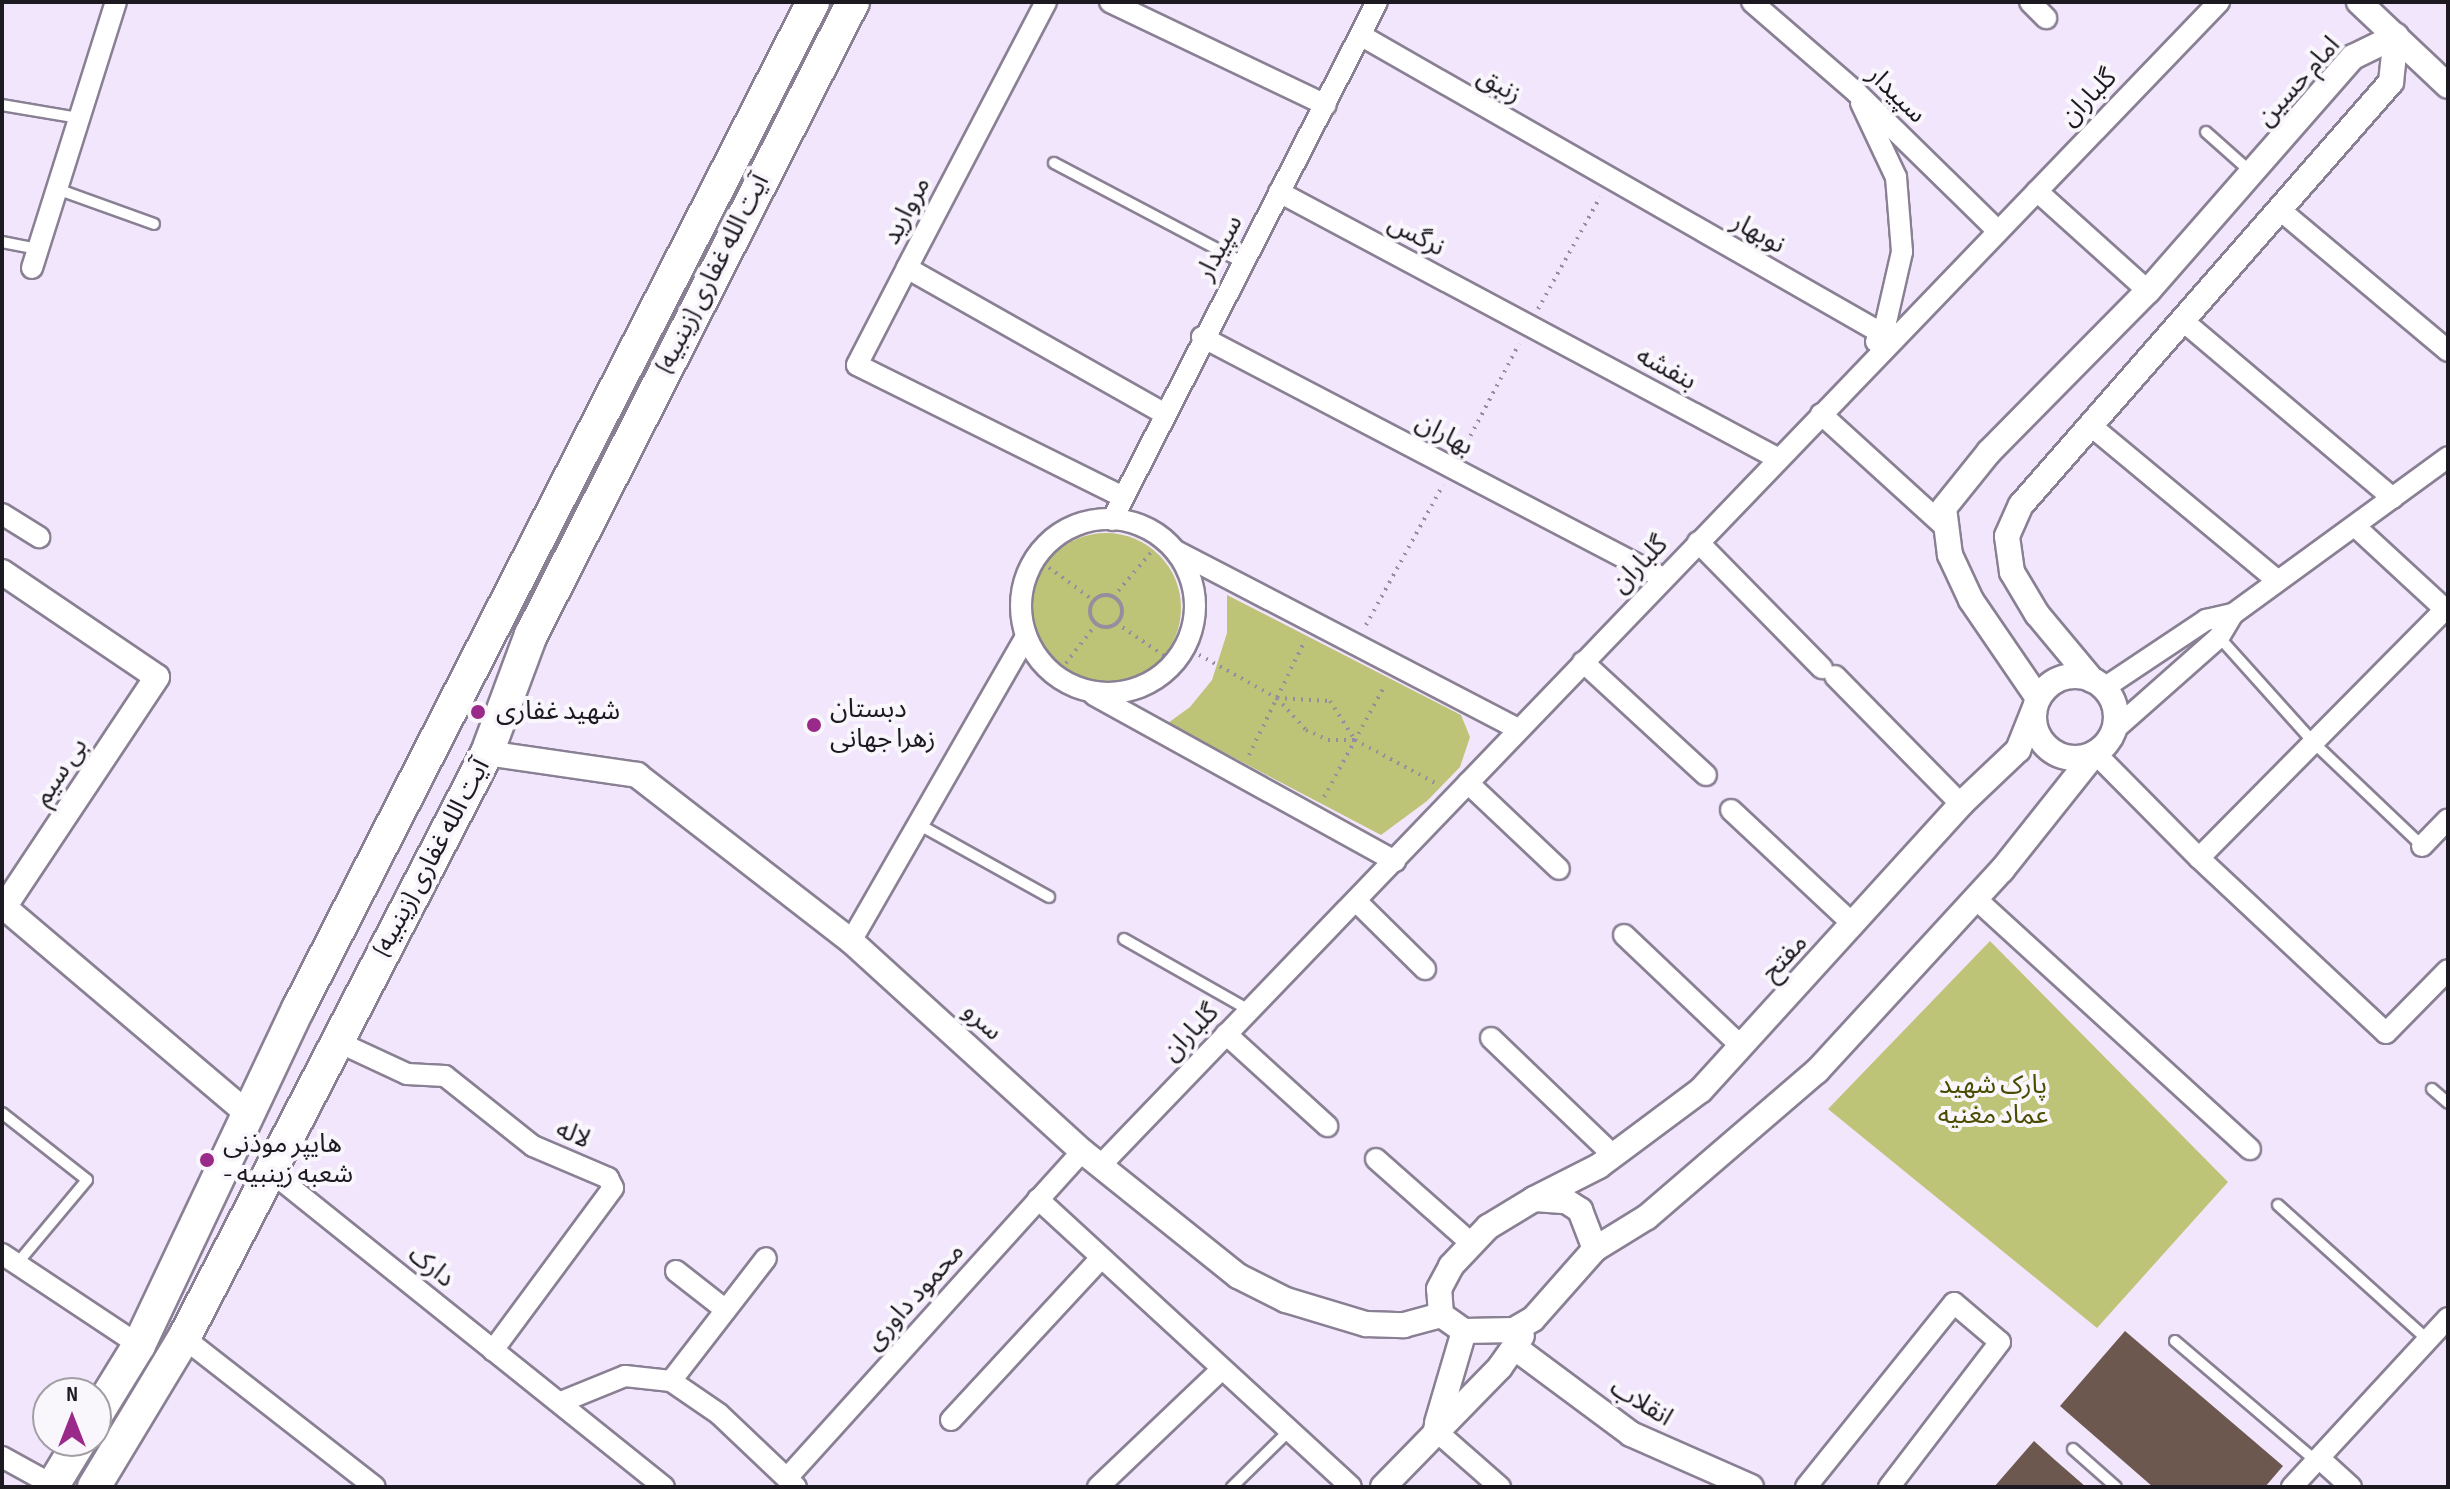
<!DOCTYPE html>
<meta charset="utf-8">
<style>
body{margin:0}
#map{position:relative;width:2450px;height:1489px;overflow:hidden;background:#f1e6fc;font-family:"Sofia Sans Condensed","Noto Sans Arabic",sans-serif}
div>[style]{position:absolute}
.green>*{inset:0;background:#bec477}
.round{border-radius:50%}
.building>*{inset:0;background:#6d584f}
.path>*{height:4px;margin-top:-2px;transform-origin:0;background:repeating-linear-gradient(90deg,#968e9e 0 2px,transparent 0 8px)}
.path>.ring{margin:-2px;padding:0;box-sizing:content-box;background:none;border:4px solid #968e9e;border-radius:50%}
.roads{filter:drop-shadow(2px 0 #8a8094) drop-shadow(-2px 0 #8a8094) drop-shadow(0 2px #8a8094) drop-shadow(0 -2px #8a8094)}
.service>*{height:10px;margin:-5px;padding:0 5px;transform-origin:5px;border-radius:5px;background:#fff}
.minor>*{height:20px;margin:-10px;padding:0 10px;transform-origin:10px;border-radius:10px;background:#fff}
.minor>.ring{margin:-10px;padding:0;box-sizing:content-box;background:none;border:20px solid #fff;border-radius:50%}
.tertiary>*{height:24px;margin:-12px;padding:0 12px;transform-origin:12px;border-radius:12px;background:#fff}
.tertiary>.ring{margin:-12px;padding:0;box-sizing:content-box;background:none;border:24px solid #fff;border-radius:50%}
.primary>*{height:32px;margin:-16px;padding:0 16px;transform-origin:16px;border-radius:16px;background:#fff}
.dots>*{width:22px;height:22px;translate:-50% -50%;box-sizing:border-box;border:4px solid #faf7fc;border-radius:50%}
span{translate:-50% -50%;white-space:nowrap;text-align:center;line-height:1.15;-webkit-text-stroke:8px #faf7fc;paint-order:stroke}
.street-label{font-size:26px;color:#1d1921}
.poi-label{font-size:26px;color:#1d1921}
.left{translate:0 -50%;text-align:left}
.park-label{font-size:26px;color:#494c00}
.frame{position:absolute;inset:0;border:4px solid #1d1921;pointer-events:none}
.north{position:absolute;left:32px;top:1377px;width:80px;height:80px;box-sizing:border-box;background:#faf7fc;border:2px solid #a29ea4;border-radius:50%;rotate:0deg;font-size:22px;font-weight:700;line-height:32px;text-align:center;color:#1d1921}
.north::after{content:'';display:block;margin:auto;width:28px;height:36px;background:#9a2a89;clip-path:polygon(50% 0,100% 100%,50% 72%,0 100%)}
</style>
<div id="map">
<div class="green">
<div class="round" style="left:1031px;top:533px;width:150px;height:150px"></div>
<div style="clip-path:polygon(1227px 595px,1461px 715px,1470px 737px,1460px 767px,1427px 801px,1381px 835px,1168px 723px,1190px 707px,1212px 680px,1227px 633px)"></div>
<div style="clip-path:polygon(1990px 941px,2228px 1182px,2097px 1328px,1828px 1109px)"></div>
</div>
<div class="building">
<div style="clip-path:polygon(2125px 1331px,2283px 1466px,2265px 1487px,2153px 1487px,2060px 1406px)"></div>
<div style="clip-path:polygon(2034px 1441px,2055px 1460px,2086px 1487px,1994px 1487px)"></div>
</div>
<div class="path">
<div style="left:1538px;top:309px;width:128px;rotate:-61deg"></div>
<div style="left:1463px;top:450px;width:120px;rotate:-62.2deg"></div>
<div style="left:1036px;top:558px;width:71px;rotate:36.4deg"></div>
<div class="ring" style="left:1090px;top:595px;width:28px;height:28px"></div>
<div style="left:1113px;top:597px;width:62px;rotate:-49.6deg"></div>
<div style="left:1116px;top:623px;width:71px;rotate:34.1deg"></div>
<div style="left:1366px;top:625px;width:160px;rotate:-61.2deg"></div>
<div style="left:1185px;top:647px;width:105px;rotate:29deg"></div>
<div style="left:1277px;top:698px;width:53px;rotate:3.2deg"></div>
<div style="left:1330px;top:701px;width:46px;rotate:57.3deg"></div>
<div style="left:1355px;top:740px;width:95px;rotate:28.2deg"></div>
<div style="left:1056px;top:676px;width:66px;rotate:-52.4deg"></div>
<div style="left:1277px;top:698px;width:43px;rotate:47.8deg"></div>
<div style="left:1306px;top:730px;width:24px;rotate:24deg"></div>
<div style="left:1328px;top:740px;width:26px"></div>
<div style="left:1249px;top:755px;width:128px;rotate:-64deg"></div>
<div style="left:1324px;top:797px;width:128px;rotate:-61.4deg"></div>
</div>
<div class="roads">
<div class="service">
<div style="left:2px;top:105px;width:78px;rotate:9.6deg"></div>
<div style="left:2206px;top:132px;width:62px;rotate:41.7deg"></div>
<div style="left:1054px;top:163px;width:212px;rotate:27.8deg"></div>
<div style="left:57px;top:189px;width:103px;rotate:19.8deg"></div>
<div style="left:2px;top:242px;width:37px;rotate:11deg"></div>
<div style="left:2219px;top:637px;width:142px;rotate:48.1deg"></div>
<div style="left:2314px;top:743px;width:149px;rotate:43.6deg"></div>
<div style="left:918px;top:824px;width:150px;rotate:29.1deg"></div>
<div style="left:1124px;top:939px;width:144px;rotate:29.6deg"></div>
<div style="left:2432px;top:1089px;width:21px;rotate:41deg"></div>
<div style="left:2px;top:1113px;width:108px;rotate:38.2deg"></div>
<div style="left:87px;top:1180px;width:111px;rotate:129.9deg"></div>
<div style="left:2278px;top:1205px;width:202px;rotate:42deg"></div>
<div style="left:2175px;top:1341px;width:185px;rotate:40.4deg"></div>
<div style="left:2073px;top:1449px;width:57px;rotate:41.5deg"></div>
<div style="left:1232px;top:1487px;width:80px;rotate:-44.5deg"></div>
</div>
<div class="minor">
<div style="left:1046px;top:2px;width:300px;rotate:117.6deg"></div>
<div style="left:907px;top:268px;width:294px;rotate:29.5deg"></div>
<div style="left:1110px;top:2px;width:239px;rotate:25.5deg"></div>
<div style="left:1752px;top:2px;width:138px;rotate:40.9deg"></div>
<div style="left:1856px;top:92px;width:199px;rotate:44.4deg"></div>
<div style="left:2030px;top:2px;width:23px;rotate:45deg"></div>
<div style="left:1362px;top:36px;width:598px;rotate:29.78deg"></div>
<div style="left:1861px;top:103px;width:82px;rotate:64.7deg"></div>
<div style="left:1896px;top:177px;width:75px;rotate:85.4deg"></div>
<div style="left:1902px;top:252px;width:72px;rotate:102.9deg"></div>
<div style="left:1886px;top:322px;width:22px;rotate:117deg"></div>
<div style="left:2037px;top:191px;width:149px;rotate:42deg"></div>
<div style="left:1279px;top:192px;width:567px;rotate:28.1deg"></div>
<div style="left:2279px;top:209px;width:221px;rotate:40deg"></div>
<div style="left:32px;top:268px;width:279px;rotate:-72.5deg"></div>
<div style="left:907px;top:268px;width:109px;rotate:117.3deg"></div>
<div style="left:857px;top:365px;width:297px;rotate:26.4deg"></div>
<div style="left:2182px;top:320px;width:276px;rotate:40.2deg"></div>
<div style="left:1202px;top:337px;width:520px;rotate:27.6deg"></div>
<div style="left:1821px;top:414px;width:164px;rotate:42.3deg"></div>
<div style="left:2090px;top:425px;width:243px;rotate:39.7deg"></div>
<div style="left:2px;top:514px;width:44px;rotate:31.9deg"></div>
<div class="ring" style="left:1021px;top:519px;width:154px;height:154px"></div>
<div style="left:1112px;top:520px;width:582px;rotate:-62.91deg"></div>
<div style="left:2357px;top:528px;width:124px;rotate:42.7deg"></div>
<div style="left:1698px;top:542px;width:177px;rotate:45.5deg"></div>
<div style="left:1176px;top:551px;width:386px;rotate:27.5deg"></div>
<div style="left:1583px;top:662px;width:167px;rotate:42.6deg"></div>
<div style="left:1835px;top:676px;width:180px;rotate:45.5deg"></div>
<div style="left:2104px;top:688px;width:123px;rotate:-33.7deg"></div>
<div style="left:2206px;top:620px;width:28px;rotate:-13deg"></div>
<div style="left:1094px;top:695px;width:344px;rotate:28.9deg"></div>
<div style="left:2114px;top:730px;width:140px;rotate:-41.5deg"></div>
<div style="left:2219px;top:637px;width:27px;rotate:-59deg"></div>
<div style="left:2233px;top:614px;width:266px;rotate:-36.1deg"></div>
<div style="left:2095px;top:753px;width:148px;rotate:45.3deg"></div>
<div style="left:2199px;top:858px;width:350px;rotate:-45.3deg"></div>
<div style="left:1468px;top:783px;width:125px;rotate:43.4deg"></div>
<div style="left:1731px;top:810px;width:168px;rotate:43.1deg"></div>
<div style="left:2422px;top:846px;width:37px;rotate:-46deg"></div>
<div style="left:2199px;top:858px;width:256px;rotate:43.1deg"></div>
<div style="left:2386px;top:1033px;width:88px;rotate:-45.5deg"></div>
<div style="left:1976px;top:899px;width:371px;rotate:42.4deg"></div>
<div style="left:1356px;top:901px;width:97px;rotate:44.6deg"></div>
<div style="left:1624px;top:935px;width:161px;rotate:43.5deg"></div>
<div style="left:851px;top:941px;width:351px;rotate:-60.1deg"></div>
<div style="left:1226px;top:1034px;width:137px;rotate:42.3deg"></div>
<div style="left:1491px;top:1038px;width:169px;rotate:43.8deg"></div>
<div style="left:336px;top:1041px;width:78px;rotate:24.9deg"></div>
<div style="left:407px;top:1074px;width:38px;rotate:3deg"></div>
<div style="left:445px;top:1076px;width:112px;rotate:38.5deg"></div>
<div style="left:533px;top:1146px;width:82px;rotate:23.1deg"></div>
<div style="left:608px;top:1178px;width:11px;rotate:63deg"></div>
<div style="left:613px;top:1188px;width:202px;rotate:126.5deg"></div>
<div style="left:1376px;top:1159px;width:128px;rotate:41.5deg"></div>
<div style="left:1100px;top:1166px;width:1615px;rotate:-46.13deg"></div>
<div style="left:270px;top:1171px;width:505px;rotate:38.73deg"></div>
<div style="left:1038px;top:1199px;width:425px;rotate:42.6deg"></div>
<div style="left:2px;top:1254px;width:164px;rotate:33.6deg"></div>
<div style="left:676px;top:1271px;width:63px;rotate:38deg"></div>
<div style="left:184px;top:1338px;width:242px;rotate:38deg"></div>
<div style="left:671px;top:1381px;width:155px;rotate:-52.3deg"></div>
<div style="left:561px;top:1402px;width:69px;rotate:-22.1deg"></div>
<div style="left:625px;top:1376px;width:46px;rotate:6.2deg"></div>
<div style="left:671px;top:1381px;width:58px;rotate:34.5deg"></div>
<div style="left:719px;top:1414px;width:106px;rotate:43.5deg"></div>
<div style="left:951px;top:1420px;width:221px;rotate:-47.2deg"></div>
<div style="left:1434px;top:1429px;width:88px;rotate:41.3deg"></div>
<div style="left:2px;top:1457px;width:58px;rotate:28.8deg"></div>
<div style="left:2319px;top:1458px;width:43px;rotate:42.2deg"></div>
<div style="left:787px;top:1478px;width:440px;rotate:-47.9deg"></div>
<div style="left:1098px;top:1487px;width:170px;rotate:-43.6deg"></div>
<div style="left:1806px;top:1487px;width:236px;rotate:-51.2deg"></div>
<div style="left:1954px;top:1303px;width:60px;rotate:40.3deg"></div>
<div style="left:2000px;top:1342px;width:183px;rotate:127.4deg"></div>
<div style="left:2292px;top:1487px;width:230px;rotate:-47.3deg"></div>
</div>
<div class="tertiary">
<div style="left:2359px;top:2px;width:122px;rotate:43.3deg"></div>
<div style="left:2px;top:572px;width:187px;rotate:34.1deg"></div>
<div style="left:157px;top:677px;width:276px;rotate:123.6deg"></div>
<div style="left:4px;top:907px;width:320px;rotate:40.3deg"></div>
<div class="ring" style="left:2034px;top:676px;width:58px;height:58px"></div>
<div style="left:2092px;top:680px;width:86px;rotate:-129.8deg"></div>
<div style="left:2037px;top:614px;width:49px;rotate:-120.8deg"></div>
<div style="left:2012px;top:572px;width:36px;rotate:-98deg"></div>
<div style="left:2007px;top:536px;width:34px;rotate:-66deg"></div>
<div style="left:2021px;top:505px;width:562px;rotate:-48.82deg"></div>
<div style="left:2391px;top:82px;width:46px;rotate:-83.8deg"></div>
<div style="left:2038px;top:698px;width:119px;rotate:-124.4deg"></div>
<div style="left:1971px;top:600px;width:50px;rotate:-115deg"></div>
<div style="left:1950px;top:555px;width:47px;rotate:-97.3deg"></div>
<div style="left:1944px;top:508px;width:72px;rotate:-51.2deg"></div>
<div style="left:1989px;top:452px;width:226px;rotate:-45.4deg"></div>
<div style="left:2148px;top:291px;width:311px;rotate:-48.8deg"></div>
<div style="left:2353px;top:57px;width:48px;rotate:-26deg"></div>
<div style="left:487px;top:753px;width:152px;rotate:8.3deg"></div>
<div style="left:637px;top:775px;width:271px;rotate:37.8deg"></div>
<div style="left:851px;top:941px;width:312px;rotate:42.3deg"></div>
<div style="left:1082px;top:1151px;width:200px;rotate:38.7deg"></div>
<div style="left:1238px;top:1276px;width:54px;rotate:26.6deg"></div>
<div style="left:1286px;top:1300px;width:84px;rotate:16.7deg"></div>
<div style="left:1366px;top:1324px;width:38px;rotate:2deg"></div>
<div style="left:1404px;top:1325px;width:38px;rotate:-15deg"></div>
<div style="left:1534px;top:1199px;width:73px;rotate:-26.9deg"></div>
<div style="left:1599px;top:1166px;width:127px;rotate:-36.7deg"></div>
<div style="left:1701px;top:1090px;width:387px;rotate:-47.7deg"></div>
<div style="left:1961px;top:804px;width:79px;rotate:-43.5deg"></div>
<div style="left:2018px;top:750px;width:43px;rotate:-68.2deg"></div>
<div style="left:1534px;top:1199px;width:32px;rotate:4deg"></div>
<div style="left:1566px;top:1201px;width:17px;rotate:33deg"></div>
<div style="left:1580px;top:1210px;width:42px;rotate:69deg"></div>
<div style="left:1595px;top:1249px;width:94px;rotate:131.5deg"></div>
<div style="left:1533px;top:1319px;width:22px;rotate:150deg"></div>
<div style="left:1514px;top:1330px;width:50px;rotate:178.9deg"></div>
<div style="left:1464px;top:1331px;width:28px;rotate:-145deg"></div>
<div style="left:1441px;top:1315px;width:26px;rotate:-94deg"></div>
<div style="left:1439px;top:1289px;width:26px;rotate:-62deg"></div>
<div style="left:1451px;top:1266px;width:54px;rotate:-46.5deg"></div>
<div style="left:1488px;top:1227px;width:54px;rotate:-31.3deg"></div>
<div style="left:1595px;top:1249px;width:61px;rotate:-31.6deg"></div>
<div style="left:1647px;top:1217px;width:224px;rotate:-40.7deg"></div>
<div style="left:1817px;top:1071px;width:273px;rotate:-47.4deg"></div>
<div style="left:2002px;top:870px;width:149px;rotate:-51.5deg"></div>
<div style="left:1514px;top:1347px;width:146px;rotate:36.6deg"></div>
<div style="left:1631px;top:1434px;width:131px;rotate:23.8deg"></div>
<div style="left:1437px;top:1423px;width:96px;rotate:-73.6deg"></div>
<div style="left:1383px;top:1487px;width:168px;rotate:-45.7deg"></div>
<div style="left:1500px;top:1367px;width:38px;rotate:-55deg"></div>
</div>
<div class="primary">
<div style="left:96px;top:1415px;width:82px;rotate:-58.4deg"></div>
<div style="left:139px;top:1345px;width:372px;rotate:-64.7deg"></div>
<div style="left:298px;top:1009px;width:1131px;rotate:-62.91deg"></div>
<div style="left:52px;top:1487px;width:54px;rotate:-58.7deg"></div>
<div style="left:94px;top:1487px;width:174px;rotate:-58.9deg"></div>
<div style="left:184px;top:1338px;width:659px;rotate:-62.62deg"></div>
<div style="left:487px;top:753px;width:126px;rotate:-69.6deg"></div>
<div style="left:531px;top:635px;width:710px;rotate:-63.04deg"></div>
</div>
</div>
<div class="dots">
<div style="left:478px;top:712px;background:#9a2a89"></div>
<div style="left:814px;top:725px;background:#9a2a89"></div>
<div style="left:207px;top:1160px;background:#9a2a89"></div>
</div>
<div class="street-label">
<span style="left:2299px;top:82px;rotate:-48deg">امام حسین</span>
<span style="left:1499px;top:86px;rotate:30deg">زنبق</span>
<span style="left:1896px;top:95px;rotate:44deg">سپیدار</span>
<span style="left:2089px;top:98px;rotate:-46deg">گلباران</span>
<span style="left:907px;top:211px;rotate:-62deg">مروارید</span>
<span style="left:1758px;top:234px;rotate:29deg">نوبهار</span>
<span style="left:1416px;top:236px;rotate:28deg">نرگس</span>
<span style="left:1220px;top:248px;rotate:-62deg">سپیدار</span>
<span style="left:713px;top:274px;rotate:-63deg">آیت الله غفاری (زینبیه)</span>
<span style="left:1666px;top:369px;rotate:28deg">بنفشه</span>
<span style="left:1444px;top:435px;rotate:28deg">بهاران</span>
<span style="left:1640px;top:565px;rotate:-46deg">گلباران</span>
<span style="left:61px;top:772px;rotate:-56deg">بی سیم</span>
<span style="left:432px;top:858px;rotate:-62deg">آیت الله غفاری (زینبیه)</span>
<span style="left:1785px;top:958px;rotate:-47deg">مفتح</span>
<span style="left:982px;top:1022px;rotate:42deg">سرو</span>
<span style="left:1191px;top:1033px;rotate:-46deg">گلباران</span>
<span style="left:573px;top:1135px;rotate:23deg">لاله</span>
<span style="left:431px;top:1267px;rotate:39deg">دارک</span>
<span style="left:915px;top:1297px;rotate:-48deg">محمود داوری</span>
<span style="left:1641px;top:1403px;rotate:32deg">انقلاب</span>
</div>
<div class="poi-label">
<span class="left" style="left:830px;top:725px">دبستان<br>زهرا جهانی</span>
<span class="left" style="left:496px;top:712px">شهید غفاری</span>
<span class="left" style="left:223px;top:1160px">هایپر موذنی<br>- شعبه زینبیه</span>
</div>
<div class="park-label">
<span style="left:1993px;top:1101px">پارک شهید<br>عماد مغنیه</span>
</div>
<div class="frame"></div>
<div class="north">N</div>
</div>
